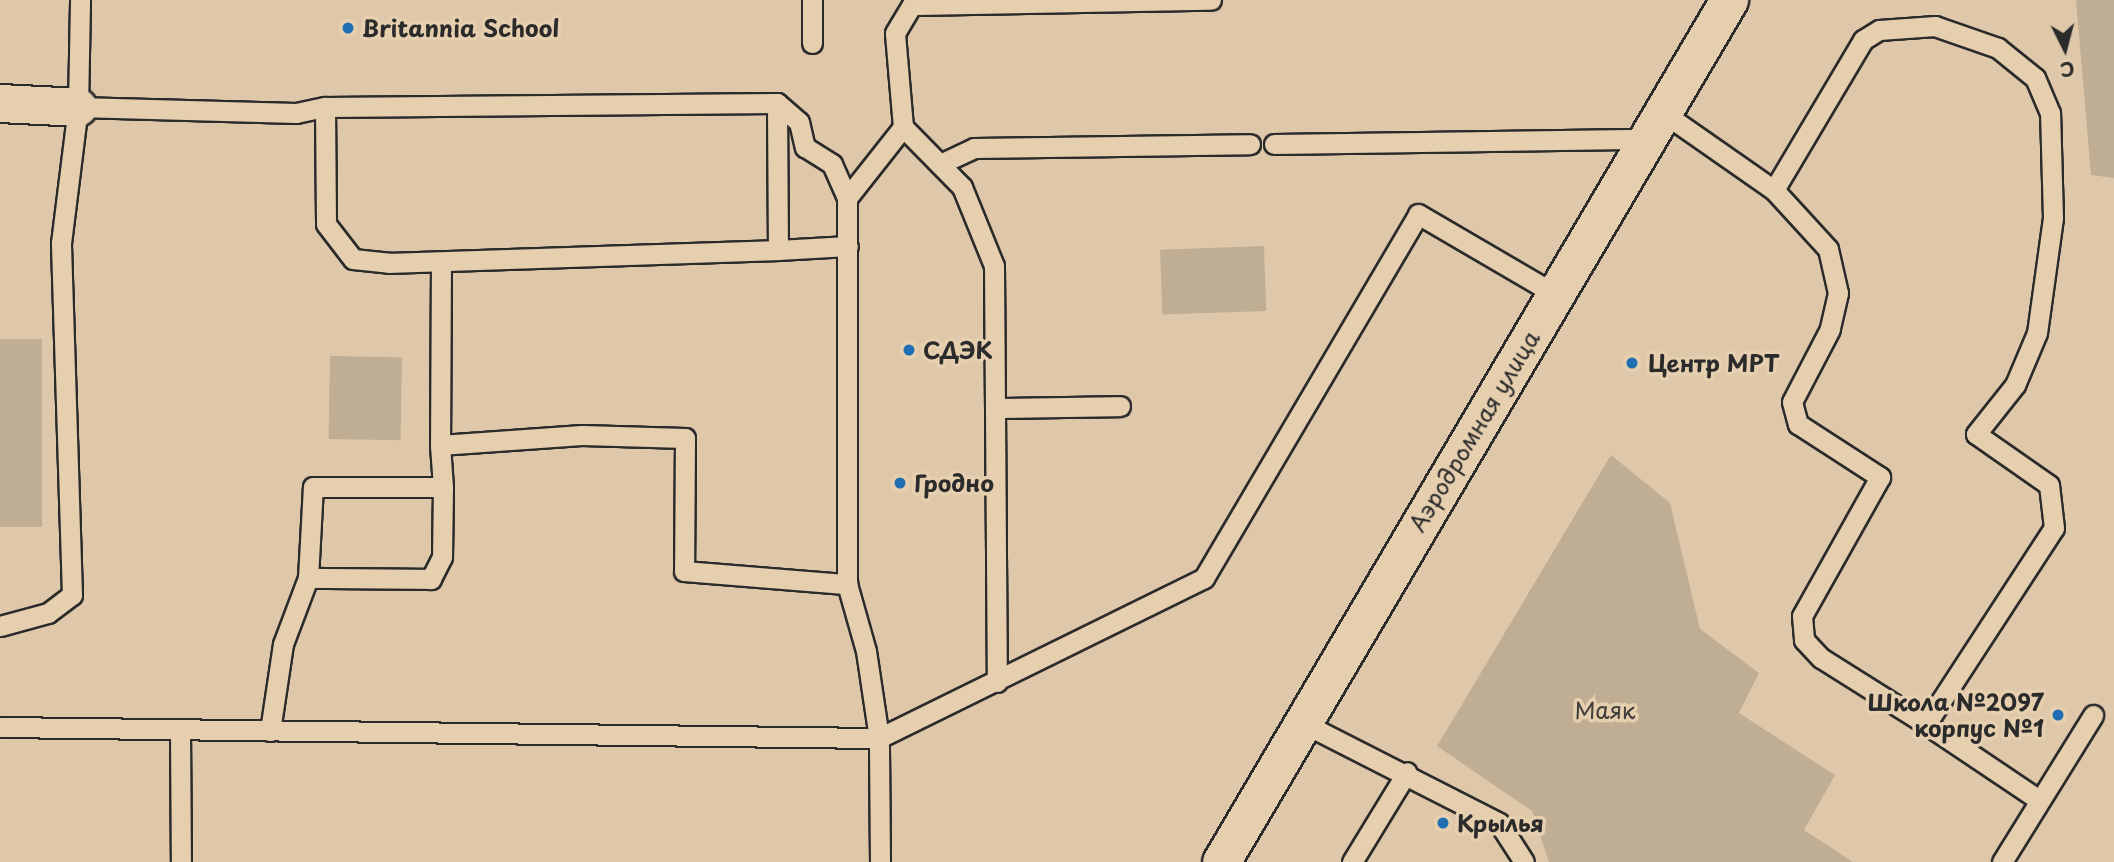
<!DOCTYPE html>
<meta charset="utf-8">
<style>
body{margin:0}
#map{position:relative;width:2114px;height:862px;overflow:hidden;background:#dfc8aa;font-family:"Playpen Sans",sans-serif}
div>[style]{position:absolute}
.green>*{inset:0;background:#c0ae94;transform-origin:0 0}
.roads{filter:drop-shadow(2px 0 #2b2b2b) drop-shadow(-2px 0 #2b2b2b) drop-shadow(0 2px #2b2b2b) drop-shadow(0 -2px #2b2b2b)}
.service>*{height:19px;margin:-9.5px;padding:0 9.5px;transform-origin:9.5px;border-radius:9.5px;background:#e6cfaf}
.minor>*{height:37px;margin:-18.5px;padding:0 18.5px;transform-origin:18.5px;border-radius:18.5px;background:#e6cfaf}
.dots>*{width:19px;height:19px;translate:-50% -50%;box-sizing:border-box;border:4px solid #e6cfaf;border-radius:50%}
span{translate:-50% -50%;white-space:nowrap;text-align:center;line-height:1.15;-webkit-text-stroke:7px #e6cfaf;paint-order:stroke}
.poi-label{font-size:23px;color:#2b2b2b;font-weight:700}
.left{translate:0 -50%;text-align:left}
.right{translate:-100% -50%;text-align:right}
.street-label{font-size:23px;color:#2b2b2b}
.park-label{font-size:23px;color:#413f3b}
.north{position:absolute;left:2030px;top:14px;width:70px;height:70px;-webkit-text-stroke:5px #e6cfaf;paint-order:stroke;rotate:174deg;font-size:19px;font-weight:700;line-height:28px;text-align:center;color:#2b2b2b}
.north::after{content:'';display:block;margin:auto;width:24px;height:32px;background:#2b2b2b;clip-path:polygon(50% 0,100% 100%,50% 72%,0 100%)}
</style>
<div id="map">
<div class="green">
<div style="clip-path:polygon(2076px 0,2114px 0,2114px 178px,2091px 175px)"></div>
<div style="left:1264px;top:246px;width:65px;height:104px;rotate:88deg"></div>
<div style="left:0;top:339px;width:42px;height:188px"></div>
<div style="left:330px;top:356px;width:72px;height:83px;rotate:1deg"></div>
<div style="clip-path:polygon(1611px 455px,1670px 503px,1700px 629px,1759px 673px,1739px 713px,1835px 775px,1804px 830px,1853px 862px,1549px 862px,1532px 811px,1437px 746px)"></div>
</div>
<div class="roads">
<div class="service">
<div style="left:812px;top:0;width:43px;rotate:90deg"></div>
<div style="left:78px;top:107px;width:218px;rotate:1.6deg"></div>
<div style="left:296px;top:113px;width:30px;rotate:-12deg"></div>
<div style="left:325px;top:107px;width:117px;rotate:89.5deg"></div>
<div style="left:326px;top:224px;width:44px;rotate:52.4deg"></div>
<div style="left:353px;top:259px;width:36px;rotate:6deg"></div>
<div style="left:389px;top:263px;width:389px;rotate:-1.9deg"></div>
<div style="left:778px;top:250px;width:147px;rotate:-90.4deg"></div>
<div style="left:325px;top:107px;width:452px;rotate:-0.5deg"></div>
<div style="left:777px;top:103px;width:29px;rotate:41deg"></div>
<div style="left:799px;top:122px;width:26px;rotate:77deg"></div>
<div style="left:805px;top:147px;width:32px;rotate:32deg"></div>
<div style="left:832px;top:164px;width:37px;rotate:66deg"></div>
<div style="left:1662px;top:112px;width:136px;rotate:34.9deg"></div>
<div style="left:1774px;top:190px;width:80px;rotate:47.5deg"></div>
<div style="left:1828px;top:249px;width:45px;rotate:77.2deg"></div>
<div style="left:1838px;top:293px;width:37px;rotate:103deg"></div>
<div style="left:1830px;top:329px;width:82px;rotate:117.5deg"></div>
<div style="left:1792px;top:402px;width:23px;rotate:75deg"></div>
<div style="left:1798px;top:424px;width:98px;rotate:32.9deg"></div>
<div style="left:1880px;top:477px;width:159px;rotate:119.3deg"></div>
<div style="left:1802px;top:616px;width:24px;rotate:85deg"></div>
<div style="left:1804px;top:640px;width:25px;rotate:47deg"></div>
<div style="left:1821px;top:658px;width:124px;rotate:32.2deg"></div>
<div style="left:1926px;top:724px;width:234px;rotate:-56.9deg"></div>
<div style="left:2054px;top:528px;width:43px;rotate:-96.6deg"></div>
<div style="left:2049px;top:485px;width:89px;rotate:-145.1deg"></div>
<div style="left:1976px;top:434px;width:63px;rotate:-51.5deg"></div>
<div style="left:2015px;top:385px;width:56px;rotate:-67.1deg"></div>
<div style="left:2037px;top:333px;width:116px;rotate:-82.1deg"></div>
<div style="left:2053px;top:218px;width:105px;rotate:-91.6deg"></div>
<div style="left:2050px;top:113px;width:38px;rotate:-113deg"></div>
<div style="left:2035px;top:78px;width:48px;rotate:-141deg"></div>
<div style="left:1998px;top:48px;width:67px;rotate:-160.8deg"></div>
<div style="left:1935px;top:26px;width:56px;rotate:175.9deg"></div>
<div style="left:1879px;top:30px;width:19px;rotate:148deg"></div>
<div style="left:1863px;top:40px;width:174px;rotate:120.7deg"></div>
<div style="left:903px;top:127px;width:84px;rotate:45.5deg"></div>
<div style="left:962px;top:187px;width:85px;rotate:67.9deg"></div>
<div style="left:994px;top:266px;width:416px;rotate:89.6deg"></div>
<div style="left:1274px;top:144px;width:373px;rotate:-0.8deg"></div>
<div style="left:940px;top:164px;width:38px;rotate:-25deg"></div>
<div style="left:974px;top:148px;width:276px;rotate:-0.8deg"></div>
<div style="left:778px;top:250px;width:70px;rotate:-3.3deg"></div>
<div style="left:441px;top:262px;width:183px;rotate:90.3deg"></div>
<div style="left:440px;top:445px;width:42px;rotate:85.9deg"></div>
<div style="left:443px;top:487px;width:70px;rotate:90.8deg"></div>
<div style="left:442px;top:557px;width:25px;rotate:117deg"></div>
<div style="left:431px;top:579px;width:123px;rotate:-179.5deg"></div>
<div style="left:308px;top:578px;width:91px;rotate:-86.9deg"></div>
<div style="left:313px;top:487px;width:130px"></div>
<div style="left:995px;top:408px;width:125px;rotate:-0.9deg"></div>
<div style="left:440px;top:445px;width:142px;rotate:-4deg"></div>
<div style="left:582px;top:435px;width:103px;rotate:1.7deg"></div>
<div style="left:685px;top:438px;width:133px;rotate:90.4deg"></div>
<div style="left:684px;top:571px;width:164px;rotate:4.6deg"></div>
<div style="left:0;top:626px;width:50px;rotate:-15.2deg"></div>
<div style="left:48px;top:613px;width:30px;rotate:-37deg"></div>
<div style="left:72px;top:595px;width:352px;rotate:-91.8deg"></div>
<div style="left:61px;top:243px;width:137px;rotate:-82.9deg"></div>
<div style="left:78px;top:107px;width:107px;rotate:-88.9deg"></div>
<div style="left:1305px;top:724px;width:218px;rotate:27deg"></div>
<div style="left:1499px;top:823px;width:46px;rotate:57.3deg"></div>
<div style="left:1926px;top:724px;width:136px;rotate:33.9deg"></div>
<div style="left:0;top:727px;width:879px;rotate:0.72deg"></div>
<div style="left:879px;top:738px;width:362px;rotate:-26.2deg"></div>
<div style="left:1204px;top:578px;width:422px;rotate:-59.5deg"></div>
<div style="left:1418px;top:214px;width:159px;rotate:30.3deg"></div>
<div style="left:180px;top:730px;width:132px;rotate:89.6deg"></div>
<div style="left:270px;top:731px;width:88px;rotate:-81.5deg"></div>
<div style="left:283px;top:644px;width:71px;rotate:-69.3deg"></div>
<div style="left:880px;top:862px;width:124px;rotate:-90.5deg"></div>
<div style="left:879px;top:738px;width:88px;rotate:-98.5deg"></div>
<div style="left:866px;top:651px;width:70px;rotate:-105.8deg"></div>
<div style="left:847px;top:584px;width:386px;rotate:-90deg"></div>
<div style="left:847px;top:198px;width:90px;rotate:-51.7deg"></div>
<div style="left:903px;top:127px;width:94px;rotate:-94.9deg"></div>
<div style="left:895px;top:33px;width:33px;rotate:-59deg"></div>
<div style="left:912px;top:5px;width:299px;rotate:-1deg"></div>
<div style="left:1352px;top:862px;width:105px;rotate:-58.6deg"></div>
<div style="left:2002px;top:862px;width:173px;rotate:-58.2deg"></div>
</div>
<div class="minor">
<div style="left:0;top:103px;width:78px;rotate:2.9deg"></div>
<div style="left:1221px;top:862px;width:1001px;rotate:-59.49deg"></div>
</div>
</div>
<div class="dots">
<div style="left:348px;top:28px;background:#1f6fb2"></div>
<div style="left:909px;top:350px;background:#1f6fb2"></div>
<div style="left:1632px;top:363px;background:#1f6fb2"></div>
<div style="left:900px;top:483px;background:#1f6fb2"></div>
<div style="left:2058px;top:715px;background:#1f6fb2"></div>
<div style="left:1443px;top:823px;background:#1f6fb2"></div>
</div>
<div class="poi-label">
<span class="left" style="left:362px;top:28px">Britannia School</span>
<span class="left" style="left:923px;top:350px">СДЭК</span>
<span class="left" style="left:1648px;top:363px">Центр МРТ</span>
<span class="left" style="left:914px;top:483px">Гродно</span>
<span class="right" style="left:2044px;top:715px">Школа №2097<br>корпус №1</span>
<span class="left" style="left:1457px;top:823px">Крылья</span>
</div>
<div class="street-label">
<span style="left:1474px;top:431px;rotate:-59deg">Аэродромная улица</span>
</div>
<div class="park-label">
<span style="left:1605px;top:710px">Маяк</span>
</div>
<div class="north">С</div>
</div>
